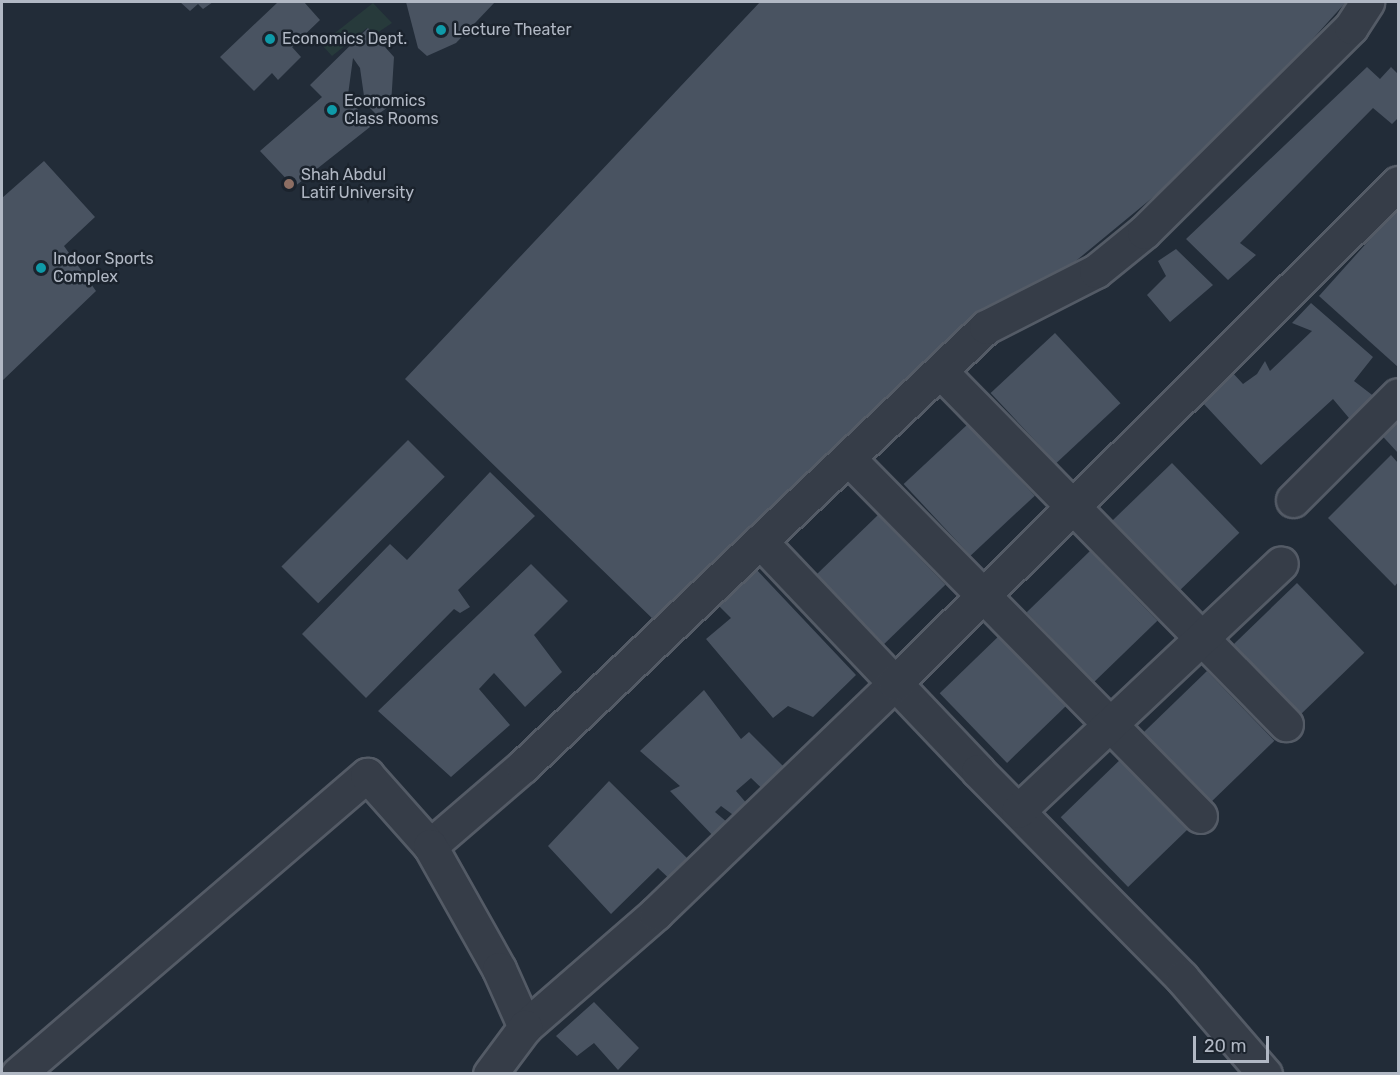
<!DOCTYPE html>
<style>
body{margin:0}
#map{position:relative;width:1400px;height:1075px;overflow:hidden;background:#222c38;font-family:Rubik,sans-serif}
div>[style]{position:absolute}
.green>*{inset:0;background:#273a3b}
.building>*{inset:0;background:#495361;transform-origin:0 0}
.roads{filter:drop-shadow(2px 0 #545b66) drop-shadow(-2px 0 #545b66) drop-shadow(0 2px #545b66) drop-shadow(0 -2px #545b66)}
.minor>*{height:33px;margin:-16.5px;padding:0 16.5px;transform-origin:16.5px;border-radius:16.5px;background:#363d48}
.dots>*{width:16px;height:16px;translate:-50% -50%;box-sizing:border-box;border:3px solid #1b232d;border-radius:50%}
span{translate:-50% -50%;white-space:nowrap;text-align:center;line-height:1.15;-webkit-text-stroke:5px #1b232d;paint-order:stroke}
.poi-label{font-size:16px;color:#b1b8c4}
.left{translate:0 -50%;text-align:left}
.frame{position:absolute;inset:0;border:3px solid #b1b8c4;pointer-events:none}
.scale{position:absolute;left:1193px;top:1036px;width:76px;height:27px;box-sizing:border-box;border:3px solid #b1b8c4;border-top:0;padding-left:8px;font-size:18px;line-height:21px;white-space:nowrap;color:#b1b8c4;-webkit-text-stroke:4px #1b232d;paint-order:stroke}
</style>
<div id="map">
<div class="green">
<div style="clip-path:polygon(373px 3px,392px 23px,374px 35px,367px 28px,332px 56px,321px 44px)"></div>
</div>
<div class="building">
<div style="clip-path:polygon(180px 2px,213px 2px,203px 9px,198px 4px,190px 11px)"></div>
<div style="clip-path:polygon(278px 2px,304px 2px,320px 20px,292px 47px,301px 57px,278px 80px,272px 73px,254px 91px,220px 57px)"></div>
<div style="clip-path:polygon(406px 2px,495px 2px,456px 43px,427px 56px,418px 48px)"></div>
<div style="clip-path:polygon(760px 2px,1346px 2px,1220px 142px,1060px 274px,656px 622px,405px 379px)"></div>
<div style="clip-path:polygon(368px 28px,394px 57px,391px 105px,377px 115px,365px 103px,360px 68px,353px 58px,348px 95px,370px 127px,294px 187px,260px 151px,322px 97px,310px 85px)"></div>
<div style="clip-path:polygon(1367px 67px,1380px 79px,1391px 67px,1398px 74px,1398px 118px,1392px 124px,1373px 108px,1240px 243px,1256px 255px,1228px 280px,1186px 239px)"></div>
<div style="clip-path:polygon(44px 161px,95px 217px,64px 246px,96px 291px,2px 381px,2px 198px)"></div>
<div style="clip-path:polygon(1398px 208px,1398px 367px,1319px 296px)"></div>
<div style="clip-path:polygon(1176px 249px,1213px 285px,1170px 322px,1147px 295px,1166px 276px,1158px 261px)"></div>
<div style="clip-path:polygon(1311px 303px,1373px 357px,1354px 381px,1380px 401px,1354px 424px,1333px 399px,1261px 465px,1202px 402px,1231px 371px,1243px 384px,1257px 374px,1265px 361px,1270px 371px,1312px 331px,1292px 323px)"></div>
<div style="left:1055px;top:333px;width:96px;height:88px;rotate:47deg"></div>
<div style="clip-path:polygon(1398px 405px,1398px 453px,1375px 428px)"></div>
<div style="left:968px;top:424px;width:98px;height:88px;rotate:47deg"></div>
<div style="left:408px;top:440px;width:52px;height:179px;rotate:45deg"></div>
<div style="clip-path:polygon(1391px 455px,1398px 463px,1398px 582px,1395px 586px,1328px 518px)"></div>
<div style="left:1172px;top:463px;width:97px;height:87px;rotate:46deg"></div>
<div style="clip-path:polygon(490px 472px,535px 516px,458px 590px,470px 607px,460px 613px,454px 609px,366px 698px,302px 634px,390px 544px,407px 560px)"></div>
<div style="left:878px;top:515px;width:97px;height:88px;rotate:46deg"></div>
<div style="left:1090px;top:551px;width:97px;height:88px;rotate:46deg"></div>
<div style="clip-path:polygon(531px 564px,568px 601px,534px 635px,562px 672px,525px 707px,494px 673px,479px 689px,510px 725px,451px 777px,378px 711px)"></div>
<div style="clip-path:polygon(754px 567px,856px 675px,813px 717px,788px 706px,773px 718px,706px 639px,731px 618px,716px 603px)"></div>
<div style="left:1297px;top:583px;width:97px;height:88px;rotate:46deg"></div>
<div style="left:1003px;top:632px;width:97px;height:88px;rotate:46deg"></div>
<div style="left:1207px;top:671px;width:97px;height:88px;rotate:46deg"></div>
<div style="clip-path:polygon(704px 690px,741px 739px,749px 732px,795px 778px,773px 799px,751px 778px,736px 791px,748px 805px,736px 817px,721px 806px,715px 812px,734px 828px,719px 842px,670px 791px,680px 786px,640px 751px)"></div>
<div style="left:1124px;top:756px;width:97px;height:88px;rotate:46deg"></div>
<div style="clip-path:polygon(609px 781px,693px 864px,675px 884px,658px 868px,611px 914px,548px 846px)"></div>
<div style="clip-path:polygon(594px 1002px,639px 1048px,618px 1070px,594px 1043px,577px 1056px,556px 1036px)"></div>
</div>
<div class="roads">
<div class="minor">
<div style="left:941px;top:372px;width:493px;rotate:45.6deg"></div>
<div style="left:848px;top:458px;width:502px;rotate:45.48deg"></div>
<div style="left:1293px;top:500px;width:148px;rotate:-45deg"></div>
<div style="left:760px;top:541px;width:317px;rotate:46.5deg"></div>
<div style="left:978px;top:771px;width:291px;rotate:45.4deg"></div>
<div style="left:1182px;top:978px;width:127px;rotate:49.2deg"></div>
<div style="left:1018px;top:811px;width:361px;rotate:-43.3deg"></div>
<div style="left:430px;top:846px;width:123px;rotate:-40.7deg"></div>
<div style="left:523px;top:766px;width:638px;rotate:-43.48deg"></div>
<div style="left:986px;top:327px;width:123px;rotate:-27deg"></div>
<div style="left:1096px;top:271px;width:62px;rotate:-39.1deg"></div>
<div style="left:1144px;top:232px;width:291px;rotate:-44.7deg"></div>
<div style="left:1351px;top:27px;width:30px;rotate:-57deg"></div>
<div style="left:18px;top:1074px;width:460px;rotate:-40.6deg"></div>
<div style="left:367px;top:775px;width:95px;rotate:48.4deg"></div>
<div style="left:430px;top:846px;width:141px;rotate:60.7deg"></div>
<div style="left:499px;top:969px;width:64px;rotate:65.9deg"></div>
<div style="left:525px;top:1027px;width:174px;rotate:-41deg"></div>
<div style="left:656px;top:913px;width:332px;rotate:-43.9deg"></div>
<div style="left:895px;top:683px;width:709px;rotate:-44.83deg"></div>
<div style="left:490px;top:1074px;width:59px;rotate:-53.3deg"></div>
</div>
</div>
<div class="dots">
<div style="left:441px;top:30px;background:#0f9aa8"></div>
<div style="left:270px;top:39px;background:#0f9aa8"></div>
<div style="left:332px;top:110px;background:#0f9aa8"></div>
<div style="left:289px;top:184px;background:#8d6e63"></div>
<div style="left:41px;top:268px;background:#0f9aa8"></div>
</div>
<div class="poi-label">
<span class="left" style="left:453px;top:30px">Lecture Theater</span>
<span class="left" style="left:282px;top:39px">Economics Dept.</span>
<span class="left" style="left:344px;top:110px">Economics<br>Class Rooms</span>
<span class="left" style="left:301px;top:184px">Shah Abdul<br>Latif University</span>
<span class="left" style="left:53px;top:268px">Indoor Sports<br>Complex</span>
</div>
<div class="frame"></div>
<div class="scale">20 m</div>
</div>
